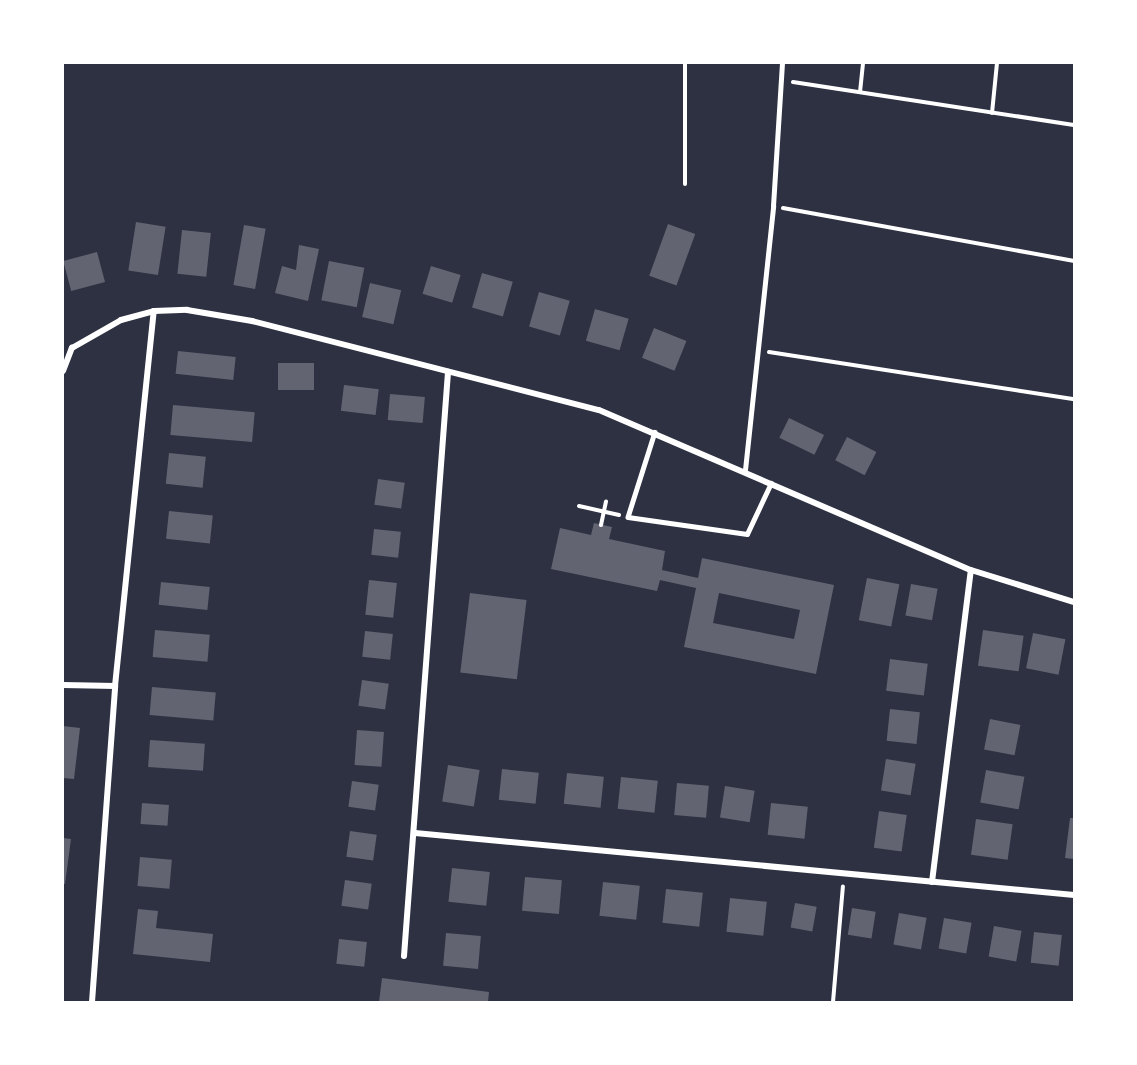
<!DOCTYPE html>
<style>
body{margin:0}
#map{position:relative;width:1137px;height:1065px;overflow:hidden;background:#2d3142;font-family:"Noto Sans",sans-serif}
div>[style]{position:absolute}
.building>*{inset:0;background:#626471;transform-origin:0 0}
.path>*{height:4px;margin:-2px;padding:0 2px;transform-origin:2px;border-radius:2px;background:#fff}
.service>*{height:4.5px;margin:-2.25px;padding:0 2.25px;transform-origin:2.25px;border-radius:2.25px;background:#fff}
.minor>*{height:6px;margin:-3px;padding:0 3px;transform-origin:3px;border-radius:3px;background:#fff}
span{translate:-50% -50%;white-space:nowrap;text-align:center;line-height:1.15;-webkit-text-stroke:4.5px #fff;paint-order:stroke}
.frame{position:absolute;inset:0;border:64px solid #fff;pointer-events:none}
</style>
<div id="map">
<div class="building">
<div style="left:136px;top:222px;width:30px;height:49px;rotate:9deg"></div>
<div style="left:668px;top:224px;width:29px;height:55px;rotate:20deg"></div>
<div style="left:244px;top:225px;width:22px;height:61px;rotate:10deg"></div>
<div style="left:182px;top:230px;width:29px;height:44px;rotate:6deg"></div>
<div style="clip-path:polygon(299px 245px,319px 249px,308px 301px,275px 293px,282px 266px,296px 270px)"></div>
<div style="left:97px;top:252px;width:31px;height:35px;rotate:75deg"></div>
<div style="left:329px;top:261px;width:36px;height:40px;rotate:11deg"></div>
<div style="left:431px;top:266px;width:31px;height:29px;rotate:17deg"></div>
<div style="left:482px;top:273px;width:32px;height:36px;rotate:16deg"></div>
<div style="left:370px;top:283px;width:32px;height:35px;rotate:13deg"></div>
<div style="left:539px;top:292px;width:32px;height:36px;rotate:16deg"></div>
<div style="left:595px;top:309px;width:35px;height:33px;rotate:16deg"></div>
<div style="left:654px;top:328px;width:35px;height:32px;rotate:22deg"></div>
<div style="left:178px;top:351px;width:58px;height:23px;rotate:6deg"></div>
<div style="left:278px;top:363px;width:36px;height:27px"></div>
<div style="left:344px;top:385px;width:35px;height:26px;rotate:7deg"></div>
<div style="left:390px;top:394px;width:35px;height:26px;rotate:5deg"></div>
<div style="left:173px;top:405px;width:82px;height:30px;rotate:5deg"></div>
<div style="left:789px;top:418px;width:39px;height:22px;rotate:26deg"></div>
<div style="left:847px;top:437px;width:33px;height:26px;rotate:27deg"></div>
<div style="left:169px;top:453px;width:37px;height:31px;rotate:6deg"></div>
<div style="left:378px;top:479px;width:27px;height:26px;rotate:8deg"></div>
<div style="left:169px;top:511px;width:44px;height:28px;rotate:6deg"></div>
<div style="clip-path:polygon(evenodd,594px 523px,612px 527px,609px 539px,665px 551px,662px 570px,698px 578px,702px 558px,834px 585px,816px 674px,684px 647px,696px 588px,660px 580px,657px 591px,551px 569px,560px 528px,591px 535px,594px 523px,719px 593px,800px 610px,794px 639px,713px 623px,719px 593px)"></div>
<div style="left:374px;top:529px;width:27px;height:26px;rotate:6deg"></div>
<div style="left:867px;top:578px;width:33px;height:43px;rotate:11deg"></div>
<div style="left:369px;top:580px;width:28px;height:35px;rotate:6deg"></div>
<div style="left:161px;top:582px;width:49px;height:23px;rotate:6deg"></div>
<div style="left:911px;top:584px;width:27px;height:32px;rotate:10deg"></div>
<div style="left:470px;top:593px;width:57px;height:80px;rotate:7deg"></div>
<div style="left:155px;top:630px;width:55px;height:27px;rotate:5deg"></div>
<div style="left:983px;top:630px;width:41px;height:36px;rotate:8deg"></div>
<div style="left:365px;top:631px;width:28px;height:26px;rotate:6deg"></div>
<div style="left:1033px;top:633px;width:33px;height:36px;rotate:11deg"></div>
<div style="left:890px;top:659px;width:38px;height:32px;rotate:7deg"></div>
<div style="left:362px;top:680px;width:27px;height:26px;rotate:8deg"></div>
<div style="left:152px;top:687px;width:64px;height:28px;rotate:5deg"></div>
<div style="left:890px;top:709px;width:30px;height:32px;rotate:6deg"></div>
<div style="left:990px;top:719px;width:31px;height:31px;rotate:11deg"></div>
<div style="clip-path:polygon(63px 726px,80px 728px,74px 779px,63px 778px)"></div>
<div style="left:357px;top:730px;width:27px;height:35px;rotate:4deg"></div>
<div style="left:150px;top:740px;width:55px;height:27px;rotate:4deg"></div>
<div style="left:886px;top:759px;width:30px;height:32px;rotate:9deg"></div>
<div style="left:448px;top:765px;width:32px;height:37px;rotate:9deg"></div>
<div style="left:502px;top:769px;width:37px;height:31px;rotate:6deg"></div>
<div style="left:986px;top:770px;width:39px;height:33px;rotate:10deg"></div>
<div style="left:567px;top:773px;width:37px;height:31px;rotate:6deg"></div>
<div style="left:621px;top:777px;width:37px;height:32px;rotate:6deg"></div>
<div style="left:352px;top:781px;width:27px;height:26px;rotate:8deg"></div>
<div style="left:677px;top:783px;width:32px;height:32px;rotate:5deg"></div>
<div style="left:725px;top:786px;width:30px;height:32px;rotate:9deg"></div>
<div style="left:142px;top:803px;width:27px;height:21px;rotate:4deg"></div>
<div style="left:771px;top:803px;width:37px;height:32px;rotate:6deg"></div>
<div style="left:879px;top:811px;width:28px;height:37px;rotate:8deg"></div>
<div style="clip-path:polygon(1070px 818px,1074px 818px,1074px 859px,1065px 858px)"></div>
<div style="left:976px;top:819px;width:37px;height:36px;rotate:8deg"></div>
<div style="left:350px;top:831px;width:27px;height:26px;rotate:8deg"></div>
<div style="clip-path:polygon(63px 838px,71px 839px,65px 884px,63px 884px)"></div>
<div style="left:140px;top:857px;width:32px;height:29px;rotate:5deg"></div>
<div style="left:452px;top:868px;width:38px;height:34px;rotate:6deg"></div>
<div style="left:525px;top:877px;width:37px;height:34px;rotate:5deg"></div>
<div style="left:345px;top:880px;width:27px;height:26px;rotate:8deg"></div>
<div style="left:603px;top:882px;width:37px;height:34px;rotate:6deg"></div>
<div style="left:666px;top:889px;width:37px;height:34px;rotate:6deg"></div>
<div style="left:730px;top:898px;width:37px;height:34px;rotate:6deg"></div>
<div style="left:795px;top:903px;width:22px;height:25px;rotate:10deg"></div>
<div style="left:852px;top:908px;width:24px;height:27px;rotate:9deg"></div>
<div style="clip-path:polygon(138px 909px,158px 911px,156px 928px,213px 934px,210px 962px,133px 954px)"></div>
<div style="left:899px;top:913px;width:28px;height:32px;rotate:10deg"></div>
<div style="left:944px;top:918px;width:28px;height:31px;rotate:10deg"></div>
<div style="left:994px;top:926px;width:28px;height:31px;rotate:10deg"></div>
<div style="left:1034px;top:932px;width:28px;height:31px;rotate:6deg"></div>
<div style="left:446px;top:933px;width:35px;height:33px;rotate:5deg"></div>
<div style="left:339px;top:939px;width:28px;height:25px;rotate:6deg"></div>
<div style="clip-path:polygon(382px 978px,489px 992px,488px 1002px,379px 1002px)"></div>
</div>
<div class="path">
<div style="left:685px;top:63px;width:121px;rotate:90deg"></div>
<div style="left:793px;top:82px;width:284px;rotate:8.7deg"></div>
<div style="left:860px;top:92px;width:29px;rotate:-84deg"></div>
<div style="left:992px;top:113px;width:50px;rotate:-84.3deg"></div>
<div style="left:783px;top:208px;width:296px;rotate:10.3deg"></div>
<div style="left:769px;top:352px;width:309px;rotate:8.8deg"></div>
<div style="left:579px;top:506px;width:41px;rotate:12.7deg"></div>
<div style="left:601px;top:525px;width:24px;rotate:-78deg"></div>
<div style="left:833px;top:1002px;width:116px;rotate:-85.1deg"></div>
</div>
<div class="service">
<div style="left:655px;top:432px;width:89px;rotate:107.6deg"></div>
<div style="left:628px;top:517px;width:120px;rotate:8.1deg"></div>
<div style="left:747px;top:534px;width:56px;rotate:-64.8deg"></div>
<div style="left:745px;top:470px;width:265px;rotate:-83.9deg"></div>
<div style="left:773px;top:206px;width:143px;rotate:-86.4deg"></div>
</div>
<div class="minor">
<div style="left:63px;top:371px;width:25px;rotate:-69deg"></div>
<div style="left:72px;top:348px;width:56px;rotate:-29.7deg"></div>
<div style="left:121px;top:320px;width:34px;rotate:-15deg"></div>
<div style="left:154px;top:311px;width:33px;rotate:-2deg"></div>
<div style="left:187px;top:310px;width:66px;rotate:9.6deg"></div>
<div style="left:252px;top:321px;width:358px;rotate:14.4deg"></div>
<div style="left:599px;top:410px;width:405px;rotate:23.3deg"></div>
<div style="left:971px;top:570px;width:108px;rotate:17.3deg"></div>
<div style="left:63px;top:685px;width:52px;rotate:1.1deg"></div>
<div style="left:415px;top:833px;width:662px;rotate:5.37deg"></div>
<div style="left:932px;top:882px;width:314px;rotate:-82.9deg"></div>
<div style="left:404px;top:956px;width:586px;rotate:-85.69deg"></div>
<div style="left:92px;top:1002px;width:317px;rotate:-85.8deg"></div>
<div style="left:115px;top:686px;width:377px;rotate:-84.1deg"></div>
</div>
<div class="frame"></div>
</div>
